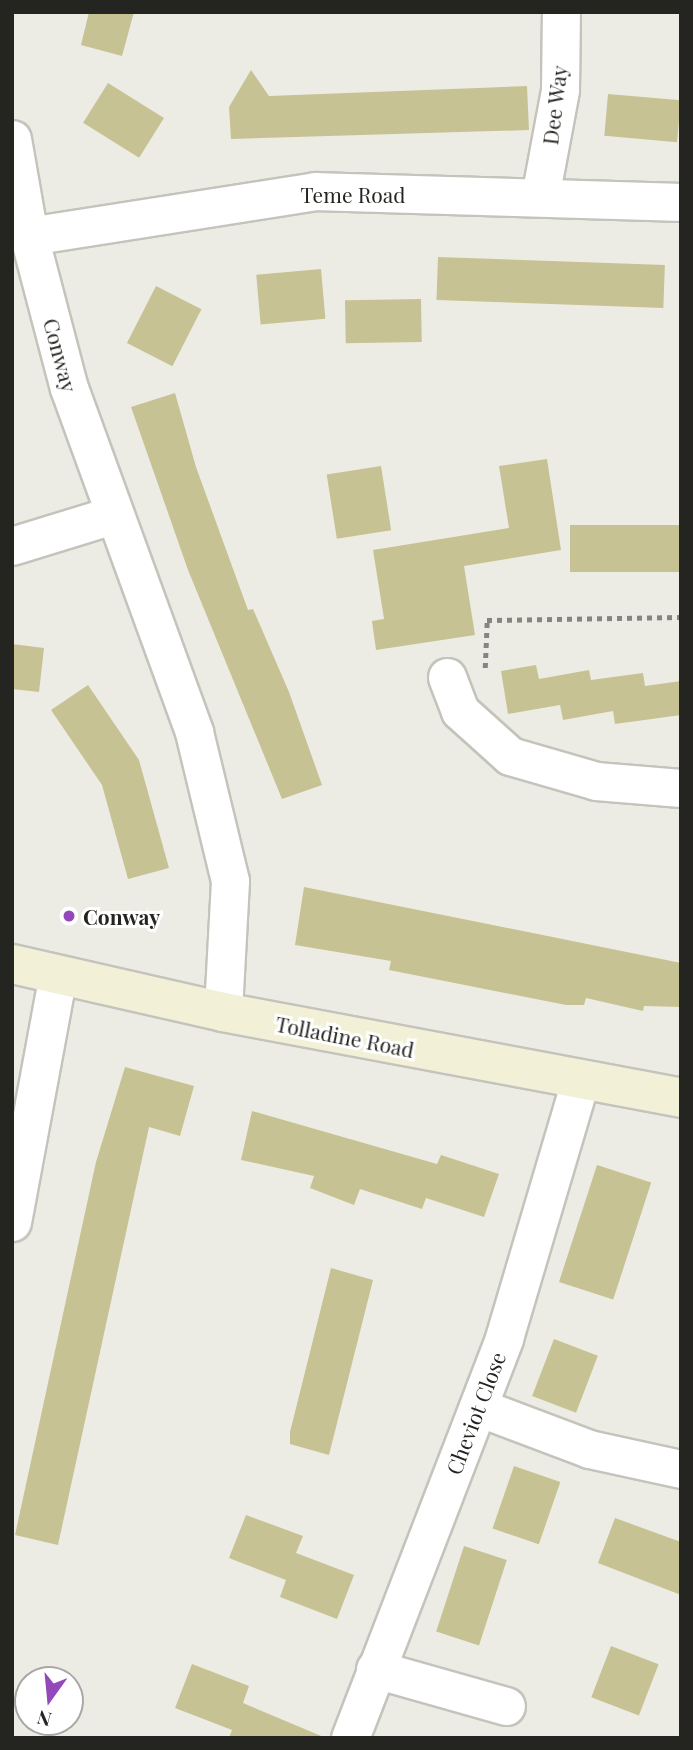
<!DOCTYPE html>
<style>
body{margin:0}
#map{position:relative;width:693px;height:1750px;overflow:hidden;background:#edece4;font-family:"Playfair Display",serif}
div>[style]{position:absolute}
.building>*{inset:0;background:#c7c293;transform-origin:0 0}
.path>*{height:4.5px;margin-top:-2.25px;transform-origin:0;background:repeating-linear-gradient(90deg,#85857f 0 5px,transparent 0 10px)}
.roads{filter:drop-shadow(2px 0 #c4c3bc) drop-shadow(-2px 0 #c4c3bc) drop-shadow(0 2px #c4c3bc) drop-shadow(0 -2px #c4c3bc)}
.street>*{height:37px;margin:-18.5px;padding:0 18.5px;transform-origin:18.5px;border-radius:18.5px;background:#fff}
.secondary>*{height:38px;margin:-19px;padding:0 19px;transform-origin:19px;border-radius:19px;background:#f3f0d8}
.dots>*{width:19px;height:19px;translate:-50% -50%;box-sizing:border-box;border:4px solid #fff;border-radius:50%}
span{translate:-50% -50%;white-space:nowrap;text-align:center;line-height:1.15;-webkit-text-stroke:6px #fff;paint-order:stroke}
.street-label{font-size:21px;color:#242421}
.poi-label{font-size:21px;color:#242421;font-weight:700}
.left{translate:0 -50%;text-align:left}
.frame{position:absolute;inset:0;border:14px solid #242421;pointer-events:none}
.north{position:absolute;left:14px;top:1666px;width:70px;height:70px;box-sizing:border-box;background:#fff;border:2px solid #a7a7a6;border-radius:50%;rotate:195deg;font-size:19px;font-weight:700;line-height:28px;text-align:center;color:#242421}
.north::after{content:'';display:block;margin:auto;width:24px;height:32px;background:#9449ba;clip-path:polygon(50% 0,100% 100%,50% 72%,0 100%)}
</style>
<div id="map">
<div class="building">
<div style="clip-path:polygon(89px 12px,134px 12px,122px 56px,81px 45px)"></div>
<div style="clip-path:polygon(251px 70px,269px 96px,527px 86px,529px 130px,231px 139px,229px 107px)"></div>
<div style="left:108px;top:83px;width:66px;height:47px;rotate:32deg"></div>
<div style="left:608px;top:94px;width:73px;height:42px;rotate:5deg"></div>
<div style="left:438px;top:257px;width:227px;height:43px;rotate:2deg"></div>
<div style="left:321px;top:269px;width:50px;height:65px;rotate:85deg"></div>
<div style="left:156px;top:286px;width:51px;height:64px;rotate:27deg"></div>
<div style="left:421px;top:299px;width:43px;height:76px;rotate:89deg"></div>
<div style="clip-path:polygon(175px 393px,196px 467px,248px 610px,253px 609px,289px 692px,322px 785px,282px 799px,188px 570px,131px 407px)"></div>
<div style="clip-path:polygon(547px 459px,561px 550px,464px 566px,475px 635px,376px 650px,372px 621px,384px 619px,373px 550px,509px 528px,499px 466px)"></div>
<div style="left:381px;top:466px;width:65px;height:55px;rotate:81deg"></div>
<div style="left:681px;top:525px;width:47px;height:111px;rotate:90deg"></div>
<div style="clip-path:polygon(12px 644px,44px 648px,39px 692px,12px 689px)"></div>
<div style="clip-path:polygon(536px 665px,539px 679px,589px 670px,591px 680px,643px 673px,645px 686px,681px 681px,681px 715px,615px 724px,613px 711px,563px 720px,560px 705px,508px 714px,501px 671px)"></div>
<div style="clip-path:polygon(88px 685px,139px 760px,169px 868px,128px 879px,102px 785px,51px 710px)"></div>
<div style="clip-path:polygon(304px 887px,681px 963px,681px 1007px,644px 1006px,643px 1011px,586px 998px,584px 1005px,566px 1005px,389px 970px,391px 961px,295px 945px)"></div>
<div style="clip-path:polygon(125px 1067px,194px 1086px,180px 1136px,149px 1127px,58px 1545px,15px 1535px,96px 1162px)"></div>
<div style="clip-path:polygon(252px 1111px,437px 1164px,441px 1155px,499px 1174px,484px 1217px,426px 1198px,422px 1209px,360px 1189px,354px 1205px,310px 1188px,314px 1176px,241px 1160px)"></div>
<div style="left:597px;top:1165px;width:57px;height:123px;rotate:18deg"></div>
<div style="clip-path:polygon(331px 1268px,373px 1280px,329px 1455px,290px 1444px,290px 1432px)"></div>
<div style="left:554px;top:1339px;width:47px;height:61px;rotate:21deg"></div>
<div style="left:514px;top:1466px;width:49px;height:66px;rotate:19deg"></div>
<div style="clip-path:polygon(246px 1515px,303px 1536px,296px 1553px,354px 1575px,337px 1619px,280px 1597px,286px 1580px,229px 1558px)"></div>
<div style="clip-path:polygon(615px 1518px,681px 1542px,681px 1595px,598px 1563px)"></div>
<div style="left:464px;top:1546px;width:45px;height:90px;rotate:18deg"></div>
<div style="left:611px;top:1646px;width:51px;height:55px;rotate:21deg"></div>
<div style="clip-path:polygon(192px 1664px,249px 1686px,243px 1703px,326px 1738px,229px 1738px,232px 1730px,175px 1708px)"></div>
</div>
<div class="path">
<div style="left:485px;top:668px;width:48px;rotate:-87.6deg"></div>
<div style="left:487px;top:620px;width:194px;rotate:-0.9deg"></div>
</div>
<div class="roads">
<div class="street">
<div style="left:12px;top:139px;width:98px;rotate:80.1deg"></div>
<div style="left:29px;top:236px;width:157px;rotate:75.3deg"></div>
<div style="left:69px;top:388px;width:366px;rotate:70deg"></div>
<div style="left:194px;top:732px;width:153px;rotate:76.4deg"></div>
<div style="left:230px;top:881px;width:131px;rotate:93.1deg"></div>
<div style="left:540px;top:197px;width:109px;rotate:-79.4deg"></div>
<div style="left:560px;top:90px;width:78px;rotate:-89.3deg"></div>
<div style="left:29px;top:236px;width:290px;rotate:-8.9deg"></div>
<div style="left:315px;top:191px;width:366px;rotate:1.7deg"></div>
<div style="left:12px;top:546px;width:106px;rotate:-17.1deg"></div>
<div style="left:447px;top:677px;width:36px;rotate:69deg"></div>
<div style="left:460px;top:711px;width:67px;rotate:42deg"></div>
<div style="left:510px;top:756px;width:90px;rotate:16.2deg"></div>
<div style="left:596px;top:781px;width:85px;rotate:4.7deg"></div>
<div style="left:12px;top:1222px;width:251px;rotate:-79.5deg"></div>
<div style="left:478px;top:1407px;width:119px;rotate:20.7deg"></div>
<div style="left:589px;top:1449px;width:94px;rotate:12.3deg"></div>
<div style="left:375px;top:1669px;width:136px;rotate:15.8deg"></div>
<div style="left:350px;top:1738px;width:429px;rotate:-68.9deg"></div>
<div style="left:504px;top:1338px;width:267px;rotate:-73.5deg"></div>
</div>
<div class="secondary">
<div style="left:12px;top:964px;width:216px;rotate:12.8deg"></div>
<div style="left:223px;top:1012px;width:466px;rotate:10.6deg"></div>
</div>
</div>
<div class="dots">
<div style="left:69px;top:916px;background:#9449ba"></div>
</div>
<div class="street-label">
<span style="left:554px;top:105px;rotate:-83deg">Dee Way</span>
<span style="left:353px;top:194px">Teme Road</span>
<span style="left:61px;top:355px;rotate:75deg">Conway</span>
<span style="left:345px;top:1036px;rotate:11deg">Tolladine Road</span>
<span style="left:475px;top:1413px;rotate:-69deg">Cheviot Close</span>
</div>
<div class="poi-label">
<span class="left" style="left:83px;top:916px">Conway</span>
</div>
<div class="frame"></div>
<div class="north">N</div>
</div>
